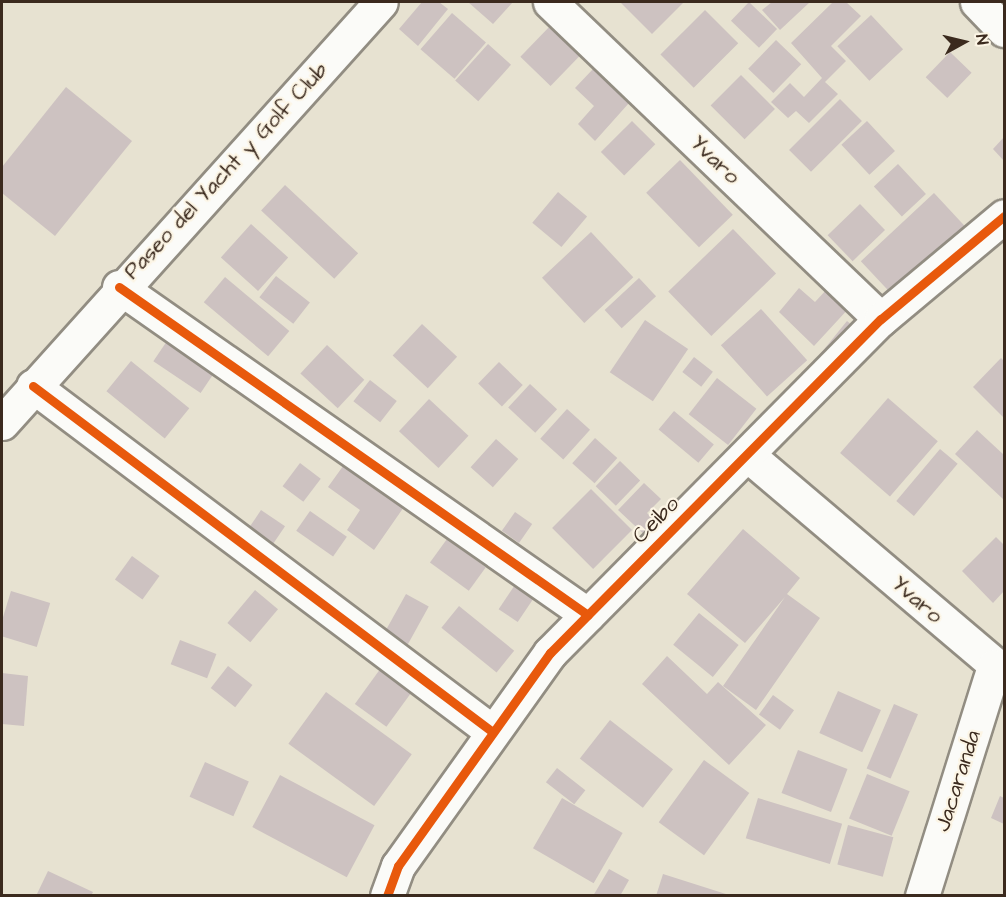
<!DOCTYPE html>
<style>
body{margin:0}
#map{position:relative;width:1006px;height:897px;overflow:hidden;background:#e7e2d1;font-family:"Architects Daughter",sans-serif}
div>[style]{position:absolute}
.building>*{inset:0;background:#cdc2c1;transform-origin:0 0}
.roads{filter:drop-shadow(2px 0 #928d82) drop-shadow(-2px 0 #928d82) drop-shadow(0 2px #928d82) drop-shadow(0 -2px #928d82)}
.minor>*{height:33px;margin:-16.5px;padding:0 16.5px;transform-origin:16.5px;border-radius:16.5px;background:#fbfbf8}
.cycleway>*{height:9px;margin:-4.5px;padding:0 4.5px;transform-origin:4.5px;border-radius:4.5px;background:#e8590c}
span{translate:-50% -50%;white-space:nowrap;text-align:center;line-height:1.15;-webkit-text-stroke:4.5px #fcf5e5;paint-order:stroke}
.street-label{font-size:22px;color:#3b2a1e}
.frame{position:absolute;inset:0;border:3px solid #3b2a1e;pointer-events:none}
.north{position:absolute;left:934px;top:12px;width:60px;height:60px;-webkit-text-stroke:4px #fcf5e5;paint-order:stroke;rotate:82deg;font-size:16px;font-weight:700;line-height:24px;text-align:center;color:#3b2a1e}
.north::after{content:'';display:block;margin:auto;width:21px;height:27px;background:#3b2a1e;clip-path:polygon(50% 0,100% 100%,50% 72%,0 100%)}
</style>
<div id="map">
<div class="building">
<div style="clip-path:polygon(422px 2px,439px 2px,448px 9px,418px 46px,399px 29px)"></div>
<div style="clip-path:polygon(468px 2px,513px 2px,493px 24px)"></div>
<div style="clip-path:polygon(620px 2px,684px 2px,652px 34px)"></div>
<div style="left:749px;top:2px;width:39px;height:26px;rotate:44deg"></div>
<div style="clip-path:polygon(772px 2px,810px 2px,780px 30px,762px 10px)"></div>
<div style="clip-path:polygon(833px 2px,846px 2px,861px 16px,831px 46px,846px 61px,825px 82px,838px 94px,809px 123px,796px 111px,788px 118px,771px 102px,790px 83px,804px 97px,822px 78px,791px 43px)"></div>
<div style="left:705px;top:10px;width:47px;height:63px;rotate:45deg"></div>
<div style="left:452px;top:13px;width:45px;height:48px;rotate:41deg"></div>
<div style="left:871px;top:15px;width:47px;height:46px;rotate:47deg"></div>
<div style="left:553px;top:23px;width:42px;height:47px;rotate:44deg"></div>
<div style="left:776px;top:40px;width:35px;height:40px;rotate:44deg"></div>
<div style="left:488px;top:44px;width:31px;height:49px;rotate:42deg"></div>
<div style="left:950px;top:52px;width:30px;height:35px;rotate:44deg"></div>
<div style="clip-path:polygon(593px 69px,629px 103px,595px 141px,578px 124px,594px 106px,575px 88px)"></div>
<div style="left:741px;top:75px;width:48px;height:43px;rotate:45deg"></div>
<div style="clip-path:polygon(66px 87px,132px 141px,55px 236px,2px 193px,2px 167px)"></div>
<div style="left:840px;top:99px;width:31px;height:72px;rotate:45deg"></div>
<div style="left:632px;top:121px;width:33px;height:44px;rotate:45deg"></div>
<div style="left:867px;top:121px;width:41px;height:35px;rotate:47deg"></div>
<div style="clip-path:polygon(1004px 137px,1004px 161px,993px 149px)"></div>
<div style="left:680px;top:160px;width:76px;height:47px;rotate:46deg"></div>
<div style="left:898px;top:164px;width:41px;height:33px;rotate:47deg"></div>
<div style="left:285px;top:185px;width:100px;height:35px;rotate:43deg"></div>
<div style="left:558px;top:192px;width:38px;height:40px;rotate:40deg"></div>
<div style="left:934px;top:193px;width:45px;height:100px;rotate:47deg"></div>
<div style="left:860px;top:204px;width:36px;height:45px;rotate:46deg"></div>
<div style="left:251px;top:224px;width:50px;height:45px;rotate:42deg"></div>
<div style="left:733px;top:229px;width:62px;height:90px;rotate:46deg"></div>
<div style="left:591px;top:232px;width:62px;height:67px;rotate:47deg"></div>
<div style="left:276px;top:276px;width:43px;height:27px;rotate:38deg"></div>
<div style="left:225px;top:277px;width:84px;height:33px;rotate:40deg"></div>
<div style="left:639px;top:278px;width:25px;height:47px;rotate:47deg"></div>
<div style="clip-path:polygon(799px 288px,815px 302px,828px 288px,850px 307px,814px 346px,779px 312px)"></div>
<div style="left:761px;top:309px;width:69px;height:54px;rotate:48deg"></div>
<div style="left:645px;top:320px;width:52px;height:63px;rotate:34deg"></div>
<div style="left:847px;top:321px;width:19px;height:47px;rotate:39deg"></div>
<div style="left:422px;top:324px;width:48px;height:43px;rotate:43deg"></div>
<div style="left:169px;top:338px;width:57px;height:28px;rotate:34deg"></div>
<div style="left:327px;top:345px;width:51px;height:39px;rotate:43deg"></div>
<div style="left:694px;top:357px;width:24px;height:19px;rotate:38deg"></div>
<div style="clip-path:polygon(1001px 358px,1004px 361px,1004px 418px,973px 387px)"></div>
<div style="left:131px;top:361px;width:75px;height:39px;rotate:39deg"></div>
<div style="left:499px;top:362px;width:33px;height:30px;rotate:44deg"></div>
<div style="left:717px;top:378px;width:50px;height:46px;rotate:38deg"></div>
<div style="left:370px;top:380px;width:34px;height:27px;rotate:38deg"></div>
<div style="left:530px;top:384px;width:37px;height:32px;rotate:43deg"></div>
<div style="left:888px;top:398px;width:66px;height:73px;rotate:41deg"></div>
<div style="left:429px;top:399px;width:54px;height:44px;rotate:43deg"></div>
<div style="left:567px;top:409px;width:31px;height:40px;rotate:42deg"></div>
<div style="left:674px;top:411px;width:52px;height:24px;rotate:40deg"></div>
<div style="clip-path:polygon(977px 430px,1004px 455px,1004px 500px,955px 454px)"></div>
<div style="left:595px;top:438px;width:30px;height:34px;rotate:42deg"></div>
<div style="left:496px;top:439px;width:30px;height:38px;rotate:42deg"></div>
<div style="left:940px;top:449px;width:23px;height:68px;rotate:40deg"></div>
<div style="left:620px;top:461px;width:28px;height:35px;rotate:44deg"></div>
<div style="clip-path:polygon(346px 462px,406px 504px,374px 550px,347px 530px,360px 510px,328px 487px)"></div>
<div style="left:300px;top:463px;width:26px;height:29px;rotate:37deg"></div>
<div style="clip-path:polygon(644px 483px,661px 499px,647px 513px,661px 526px,649px 539px,618px 510px)"></div>
<div style="left:591px;top:489px;width:58px;height:55px;rotate:45deg"></div>
<div style="left:261px;top:510px;width:29px;height:30px;rotate:34deg"></div>
<div style="left:310px;top:511px;width:45px;height:24px;rotate:35deg"></div>
<div style="left:515px;top:512px;width:21px;height:23px;rotate:35deg"></div>
<div style="clip-path:polygon(743px 529px,800px 578px,787px 594px,820px 618px,756px 710px,723px 686px,785px 597px,745px 643px,687px 594px)"></div>
<div style="clip-path:polygon(996px 537px,1004px 545px,1004px 591px,993px 603px,962px 571px)"></div>
<div style="left:447px;top:539px;width:48px;height:29px;rotate:36deg"></div>
<div style="left:132px;top:556px;width:34px;height:29px;rotate:36deg"></div>
<div style="left:521px;top:576px;width:23px;height:40px;rotate:34deg"></div>
<div style="left:255px;top:590px;width:30px;height:43px;rotate:40deg"></div>
<div style="left:11px;top:591px;width:41px;height:46px;rotate:17deg"></div>
<div style="left:406px;top:594px;width:26px;height:43px;rotate:29deg"></div>
<div style="left:459px;top:606px;width:71px;height:28px;rotate:39deg"></div>
<div style="left:699px;top:613px;width:51px;height:41px;rotate:39deg"></div>
<div style="left:180px;top:640px;width:39px;height:26px;rotate:21deg"></div>
<div style="clip-path:polygon(667px 656px,707px 694px,718px 682px,766px 725px,729px 765px,642px 684px)"></div>
<div style="left:386px;top:661px;width:39px;height:53px;rotate:36deg"></div>
<div style="left:228px;top:666px;width:31px;height:28px;rotate:38deg"></div>
<div style="clip-path:polygon(2px 673px,28px 676px,24px 726px,2px 724px)"></div>
<div style="left:838px;top:691px;width:47px;height:46px;rotate:24deg"></div>
<div style="left:326px;top:692px;width:106px;height:64px;rotate:36deg"></div>
<div style="left:773px;top:695px;width:26px;height:24px;rotate:36deg"></div>
<div style="left:894px;top:704px;width:26px;height:70px;rotate:23deg"></div>
<div style="left:610px;top:720px;width:80px;height:49px;rotate:38deg"></div>
<div style="left:798px;top:750px;width:53px;height:46px;rotate:21deg"></div>
<div style="left:704px;top:760px;width:56px;height:77px;rotate:36deg"></div>
<div style="left:205px;top:762px;width:48px;height:38px;rotate:24deg"></div>
<div style="left:557px;top:768px;width:36px;height:18px;rotate:38deg"></div>
<div style="left:867px;top:774px;width:46px;height:48px;rotate:22deg"></div>
<div style="left:280px;top:775px;width:107px;height:59px;rotate:28deg"></div>
<div style="clip-path:polygon(1000px 796px,1004px 798px,1004px 824px,991px 818px)"></div>
<div style="left:562px;top:798px;width:70px;height:58px;rotate:30deg"></div>
<div style="left:758px;top:798px;width:88px;height:42px;rotate:17deg"></div>
<div style="left:848px;top:825px;width:47px;height:41px;rotate:15deg"></div>
<div style="clip-path:polygon(609px 869px,629px 880px,620px 896px,593px 896px)"></div>
<div style="clip-path:polygon(48px 871px,93px 892px,91px 896px,36px 896px)"></div>
<div style="clip-path:polygon(663px 874px,729px 895px,729px 896px,656px 896px)"></div>
</div>
<div class="roads">
<div class="minor">
<div style="left:550px;top:2px;width:458px;rotate:43.8deg"></div>
<div style="left:977px;top:2px;width:39px;rotate:46deg"></div>
<div style="left:119px;top:287px;width:572px;rotate:34.97deg"></div>
<div style="left:33px;top:386px;width:572px;rotate:36.97deg"></div>
<div style="left:2px;top:423px;width:566px;rotate:-48.01deg"></div>
<div style="left:749px;top:456px;width:334px;rotate:40.3deg"></div>
<div style="left:387px;top:896px;width:32px;rotate:-70deg"></div>
<div style="left:398px;top:866px;width:262px;rotate:-54.5deg"></div>
<div style="left:550px;top:653px;width:470px;rotate:-45.3deg"></div>
<div style="left:881px;top:319px;width:160px;rotate:-39.9deg"></div>
<div style="left:922px;top:896px;width:241px;rotate:-72.6deg"></div>
</div>
</div>
<div class="cycleway">
<div style="left:119px;top:287px;width:572px;rotate:34.97deg"></div>
<div style="left:33px;top:386px;width:572px;rotate:36.97deg"></div>
<div style="left:387px;top:896px;width:32px;rotate:-70deg"></div>
<div style="left:398px;top:866px;width:262px;rotate:-54.5deg"></div>
<div style="left:550px;top:653px;width:470px;rotate:-45.3deg"></div>
<div style="left:881px;top:319px;width:160px;rotate:-39.9deg"></div>
</div>
<div class="street-label">
<span style="left:715px;top:160px;rotate:44deg">Yvaro</span>
<span style="left:226px;top:171px;rotate:-47deg">Paseo del Yacht y Golf Club</span>
<span style="left:656px;top:520px;rotate:-45deg">Ceibo</span>
<span style="left:917px;top:600px;rotate:41deg">Yvaro</span>
<span style="left:958px;top:781px;rotate:-72deg">Jacaranda</span>
</div>
<div class="frame"></div>
<div class="north">N</div>
</div>
